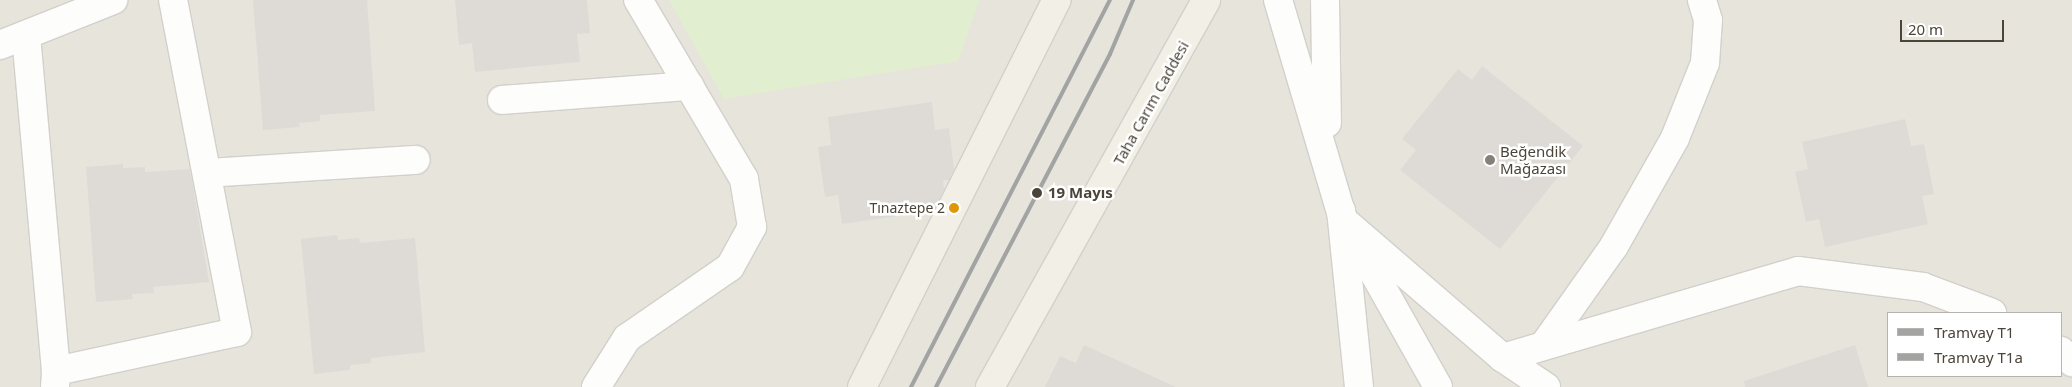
<!DOCTYPE html>
<meta charset="utf-8">
<style>
body{margin:0}
#map{position:relative;width:2072px;height:387px;overflow:hidden;background:#f4f2ee;font-family:"Noto Sans",sans-serif}
div>[style]{position:absolute}
.residential>*{inset:0;background:#e7e4dc}
.green>*{inset:0;background:#e1eecf}
.building>*{inset:0;background:#dedbd6}
.roads{filter:drop-shadow(1px 0 #d2d0cb) drop-shadow(-1px 0 #d2d0cb) drop-shadow(0 1px #d2d0cb) drop-shadow(0 -1px #d2d0cb)}
.minor>*{height:28px;margin:-14px;padding:0 14px;transform-origin:14px;border-radius:14px;background:#fdfdfc}
.major>*{height:28px;margin:-14px;padding:0 14px;transform-origin:14px;border-radius:14px;background:#f2efe6}
.tram-1>*{height:4px;margin:-2px;padding:0 2px;transform-origin:2px;border-radius:2px;background:#a2a3a3}
.tram-2>*{height:4px;margin:-2px;padding:0 2px;transform-origin:2px;border-radius:2px;background:#a2a3a3}
.dots>*{width:14px;height:14px;translate:-50% -50%;box-sizing:border-box;border:2px solid #fff;border-radius:50%}
span{translate:-50% -50%;white-space:nowrap;text-align:center;line-height:1.15;-webkit-text-stroke:5px #fff;paint-order:stroke}
.bus-label{font-size:14px;color:#4b4439}
.right{translate:-100% -50%;text-align:right}
.street-label{font-size:15px;color:#4b4439}
.poi-label{font-size:15px;color:#4b4439}
.left{translate:0 -50%;text-align:left}
.stop-label{font-size:15px;color:#4b4439;font-weight:700}
.legend{position:absolute;left:1887px;top:312px;width:175px;height:65px;box-sizing:border-box;background:#fff;border:1px solid #b7b4b0;margin:0;padding:6px 9px;list-style:none;font-size:15px;color:#4b4439}
.legend li{display:flex;align-items:center;gap:10px;height:25px}
.legend b{width:25px;border:1px solid #b7b4b0}
.scale{position:absolute;left:1900px;top:20px;width:104px;height:22px;box-sizing:border-box;border:2px solid #4b4439;border-top:0;padding-left:6px;font-size:15px;line-height:18px;white-space:nowrap;color:#4b4439;-webkit-text-stroke:4px #fff;paint-order:stroke}
</style>
<div id="map">
<div class="residential">
<div style="clip-path:polygon(evenodd,0 0,2072px 0,2072px 387px,0 387px,0 0,1888px 313px,2061px 313px,2061px 376px,1888px 376px,1888px 313px)"></div>
</div>
<div class="green">
<div style="clip-path:polygon(669px 0,979px 0,958px 61px,724px 99px)"></div>
</div>
<div class="building">
<div style="clip-path:polygon(253px 0,367px 0,375px 111px,320px 115px,320px 121px,299px 123px,300px 127px,263px 130px)"></div>
<div style="clip-path:polygon(455px 0,587px 0,590px 33px,577px 34px,580px 62px,475px 72px,472px 43px,459px 45px)"></div>
<div style="clip-path:polygon(1482px 66px,1583px 146px,1500px 249px,1400px 170px,1416px 150px,1402px 139px,1458px 69px,1472px 80px)"></div>
<div style="clip-path:polygon(932px 102px,935px 130px,949px 128px,954px 169px,949px 180px,943px 180px,944px 189px,933px 211px,842px 224px,838px 195px,825px 197px,818px 147px,831px 145px,828px 117px)"></div>
<div style="clip-path:polygon(1905px 119px,1911px 146px,1924px 144px,1934px 194px,1922px 196px,1928px 224px,1825px 247px,1819px 219px,1806px 222px,1795px 172px,1808px 169px,1802px 142px)"></div>
<div style="clip-path:polygon(123px 164px,123px 168px,145px 167px,145px 172px,190px 169px,209px 282px,153px 287px,154px 293px,132px 294px,133px 299px,96px 302px,86px 167px)"></div>
<div style="clip-path:polygon(337px 235px,338px 240px,359px 238px,360px 243px,415px 238px,425px 352px,371px 358px,371px 363px,350px 365px,350px 370px,314px 374px,301px 239px)"></div>
<div style="clip-path:polygon(1084px 345px,1176px 387px,1045px 387px,1060px 356px,1076px 363px)"></div>
<div style="clip-path:polygon(1855px 345px,1868px 387px,1745px 387px,1744px 381px)"></div>
</div>
<div class="roads">
<div class="minor">
<div style="left:1278px;top:0;width:229px;rotate:73.5deg"></div>
<div style="left:1343px;top:220px;width:211px;rotate:40.8deg"></div>
<div style="left:1503px;top:358px;width:52px;rotate:34deg"></div>
<div style="left:1325px;top:0;width:123px;rotate:89.1deg"></div>
<div style="left:26px;top:35px;width:337px;rotate:84.9deg"></div>
<div style="left:0;top:45px;width:122px;rotate:-21.7deg"></div>
<div style="left:502px;top:100px;width:188px;rotate:-4.3deg"></div>
<div style="left:207px;top:173px;width:209px;rotate:-3.6deg"></div>
<div style="left:1341px;top:210px;width:178px;rotate:84.2deg"></div>
<div style="left:1353px;top:236px;width:173px;rotate:60.6deg"></div>
<div style="left:1544px;top:345px;width:121px;rotate:-54.7deg"></div>
<div style="left:1614px;top:246px;width:124px;rotate:-60.5deg"></div>
<div style="left:1675px;top:138px;width:81px;rotate:-68.2deg"></div>
<div style="left:1705px;top:63px;width:43px;rotate:-86deg"></div>
<div style="left:1708px;top:20px;width:21px;rotate:-107deg"></div>
<div style="left:2061px;top:351px;width:16px;rotate:45deg"></div>
<div style="left:1503px;top:358px;width:308px;rotate:-16.4deg"></div>
<div style="left:1798px;top:271px;width:126px;rotate:7.3deg"></div>
<div style="left:1923px;top:287px;width:74px;rotate:20.6deg"></div>
<div style="left:55px;top:387px;width:16px;rotate:-86deg"></div>
<div style="left:56px;top:371px;width:185px;rotate:-12.2deg"></div>
<div style="left:237px;top:332px;width:338px;rotate:-100.9deg"></div>
<div style="left:596px;top:387px;width:58px;rotate:-57.7deg"></div>
<div style="left:627px;top:338px;width:125px;rotate:-34.6deg"></div>
<div style="left:730px;top:267px;width:46px;rotate:-61.2deg"></div>
<div style="left:752px;top:227px;width:49px;rotate:-99.5deg"></div>
<div style="left:744px;top:179px;width:208px;rotate:-120.6deg"></div>
</div>
<div class="major">
<div style="left:862px;top:387px;width:433px;rotate:-63.3deg"></div>
<div style="left:990px;top:387px;width:443px;rotate:-60.8deg"></div>
</div>
</div>
<div class="tram-1">
<div style="left:911px;top:387px;width:435px;rotate:-62.8deg"></div>
</div>
<div class="tram-2">
<div style="left:936px;top:387px;width:376px;rotate:-62.4deg"></div>
<div style="left:1110px;top:54px;width:59px;rotate:-66.9deg"></div>
</div>
<div class="dots">
<div style="left:1490px;top:160px;background:#868178"></div>
<div style="left:1037px;top:193px;background:#4b4439"></div>
<div style="left:954px;top:208px;background:#dd9709"></div>
</div>
<div class="bus-label">
<span class="right" style="left:945px;top:208px">Tınaztepe 2</span>
</div>
<div class="street-label">
<span style="left:1151px;top:103px;rotate:-61deg">Taha Carım Caddesi</span>
</div>
<div class="poi-label">
<span class="left" style="left:1500px;top:160px">Beğendik<br>Mağazası</span>
</div>
<div class="stop-label">
<span class="left" style="left:1048px;top:193px">19 Mayıs</span>
</div>
<ul class="legend">
<li><b style="height:6px;background:#a2a3a3"></b>Tramvay T1</li>
<li><b style="height:6px;background:#a2a3a3"></b>Tramvay T1a</li>
</ul>
<div class="scale">20 m</div>
</div>
